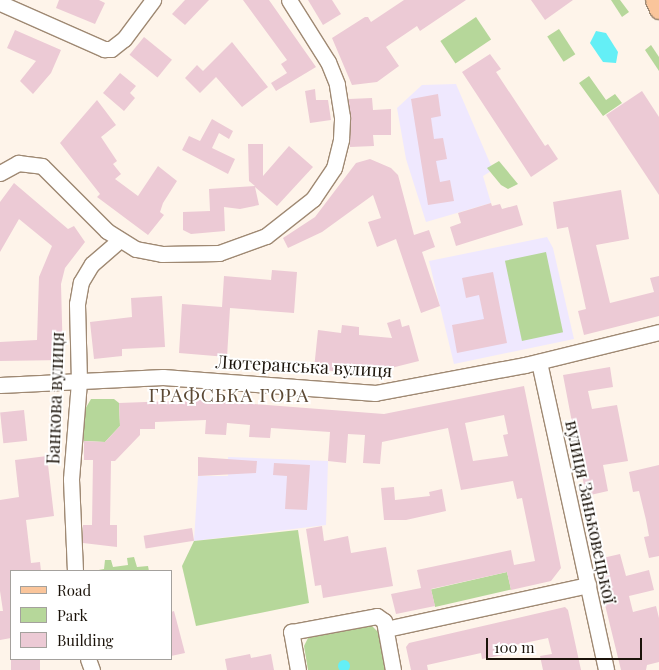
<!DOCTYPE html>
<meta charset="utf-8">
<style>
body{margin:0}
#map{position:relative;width:659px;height:670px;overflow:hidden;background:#fef4ea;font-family:"Playfair Display",serif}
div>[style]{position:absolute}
.education>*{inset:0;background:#efe8fe}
.green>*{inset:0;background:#b6d79a;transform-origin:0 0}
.water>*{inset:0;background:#64eff6}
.round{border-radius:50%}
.building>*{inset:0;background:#eccad5;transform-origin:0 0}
.roads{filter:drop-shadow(1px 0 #9f8973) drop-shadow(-1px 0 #9f8973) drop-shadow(0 1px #9f8973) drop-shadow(0 -1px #9f8973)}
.minor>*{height:15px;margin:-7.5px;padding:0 7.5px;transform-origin:7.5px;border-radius:7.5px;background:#fff}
.major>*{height:19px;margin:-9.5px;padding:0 9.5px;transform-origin:9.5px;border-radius:9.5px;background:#fac59b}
span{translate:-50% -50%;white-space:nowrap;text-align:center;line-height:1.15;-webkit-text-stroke:4px #fff;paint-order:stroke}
.street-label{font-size:18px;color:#1b130a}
.neighbourhood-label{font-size:19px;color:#5c4934;letter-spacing:1px}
.legend{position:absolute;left:10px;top:570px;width:162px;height:90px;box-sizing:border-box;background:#fff;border:1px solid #a4a19d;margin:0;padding:6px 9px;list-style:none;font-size:15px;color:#1b130a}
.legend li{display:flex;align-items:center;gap:10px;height:25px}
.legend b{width:25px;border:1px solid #a4a19d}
.scale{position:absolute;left:486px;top:638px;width:156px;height:22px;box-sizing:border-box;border:2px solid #1b130a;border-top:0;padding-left:6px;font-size:15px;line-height:18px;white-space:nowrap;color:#1b130a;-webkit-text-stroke:4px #fff;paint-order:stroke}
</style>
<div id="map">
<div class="education">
<div style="clip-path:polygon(456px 84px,493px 170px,483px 176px,491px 203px,426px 222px,406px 159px,397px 108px,422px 85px)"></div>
<div style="clip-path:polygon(547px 237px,553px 248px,574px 339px,454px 364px,429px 261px)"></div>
<div style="clip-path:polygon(228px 457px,328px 461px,326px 525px,194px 541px,198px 476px,228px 476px)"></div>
</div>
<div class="green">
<div style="clip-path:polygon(611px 0,620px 0,629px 12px,622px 17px)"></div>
<div style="left:476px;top:17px;width:27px;height:43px;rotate:56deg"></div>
<div style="left:559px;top:29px;width:30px;height:14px;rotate:57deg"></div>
<div style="clip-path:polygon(651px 45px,659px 57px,659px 71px,645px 50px)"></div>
<div style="clip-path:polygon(589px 76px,606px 100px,615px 94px,622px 103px,603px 116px,579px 83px)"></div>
<div style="clip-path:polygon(499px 161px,518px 184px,508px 189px,501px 185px,487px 168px)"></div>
<div style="left:546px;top:252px;width:82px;height:42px;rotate:78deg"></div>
<div style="clip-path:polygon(91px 399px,114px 399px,119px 403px,120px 426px,105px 442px,84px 441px,84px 411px)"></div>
<div style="clip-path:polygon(298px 530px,309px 603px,196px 626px,182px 566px,194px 541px)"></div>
<div style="clip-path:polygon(134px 557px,137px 567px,148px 566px,149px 571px,93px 571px,104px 569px,105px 560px,111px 560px,113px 567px,128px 565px,127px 558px)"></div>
<div style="left:507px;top:572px;width:18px;height:78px;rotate:77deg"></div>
<div style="clip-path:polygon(372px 626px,378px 632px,385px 670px,308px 670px,304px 646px,308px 638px)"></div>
</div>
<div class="water">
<div style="clip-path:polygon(596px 31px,606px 33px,618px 52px,616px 63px,603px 62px,590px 43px)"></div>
<div class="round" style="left:338px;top:660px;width:12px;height:12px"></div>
</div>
<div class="building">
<div style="clip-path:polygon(59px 0,99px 0,105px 3px,95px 24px,56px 8px)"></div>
<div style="clip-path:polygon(185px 0,209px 0,185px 25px,172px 14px)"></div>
<div style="clip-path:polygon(243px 0,269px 0,316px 67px,276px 91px,271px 83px,287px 73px,281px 64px,287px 60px)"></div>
<div style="clip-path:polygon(308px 0,332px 0,341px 14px,323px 25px)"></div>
<div style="clip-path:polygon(404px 0,466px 0,420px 31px,417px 26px,386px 47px,399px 66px,377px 82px,352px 85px,332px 38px,365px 17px,368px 17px,371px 22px)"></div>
<div style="clip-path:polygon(531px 0,573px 0,545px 20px)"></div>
<div style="clip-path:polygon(15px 30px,61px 50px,51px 73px,33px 94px,20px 81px,36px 61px,7px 48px)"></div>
<div style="left:144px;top:37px;width:36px;height:23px;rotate:39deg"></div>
<div style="clip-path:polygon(232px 42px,268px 87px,242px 107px,216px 77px,200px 93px,185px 78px,197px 65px,203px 71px)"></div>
<div style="clip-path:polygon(490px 54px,501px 69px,496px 72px,545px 146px,548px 144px,558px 159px,531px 177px,462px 72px)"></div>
<div style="clip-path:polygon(120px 73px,136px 86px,130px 93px,135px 98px,124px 111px,103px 93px)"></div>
<div style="clip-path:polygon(315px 89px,316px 100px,328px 100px,331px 120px,310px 123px,305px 91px)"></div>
<div style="clip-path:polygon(642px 91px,659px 117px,659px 195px,606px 115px)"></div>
<div style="clip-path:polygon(438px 94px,441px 116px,431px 118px,434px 139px,443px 138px,447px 159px,436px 161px,440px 182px,450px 180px,454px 201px,428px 205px,411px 99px)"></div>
<div style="clip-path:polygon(372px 98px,373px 110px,391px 109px,391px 135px,373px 135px,374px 146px,350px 147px,349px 99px)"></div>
<div style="clip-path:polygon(97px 100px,116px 125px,101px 137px,117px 161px,113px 164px,121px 174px,115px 179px,138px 196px,158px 166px,177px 181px,163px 203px,160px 212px,164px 215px,148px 235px,97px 197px,100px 194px,60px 143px)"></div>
<div style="clip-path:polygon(212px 119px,233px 131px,229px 139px,219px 133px,212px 148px,235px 159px,228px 174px,182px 150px,189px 136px,200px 141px)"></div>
<div style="clip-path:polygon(248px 144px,263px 144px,263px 176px,289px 146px,313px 167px,277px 206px,255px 187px,259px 205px,240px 209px,224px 207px,225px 231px,191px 234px,183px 230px,183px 212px,210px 211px,209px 189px,255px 186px,249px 181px)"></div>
<div style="clip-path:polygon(370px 159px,391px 168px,398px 175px,414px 235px,429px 230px,435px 247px,422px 252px,440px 306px,421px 313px,396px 239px,377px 247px,368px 222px,381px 218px,373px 195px,322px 232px,288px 248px,283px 238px,315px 217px,356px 163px)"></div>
<div style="clip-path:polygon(14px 183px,68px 229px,74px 226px,85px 242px,65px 268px,61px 284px,63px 360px,0 361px,0 342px,37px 340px,39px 277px,52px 246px,19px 219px,0 252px,0 202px)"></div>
<div style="clip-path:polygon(621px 190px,629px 239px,596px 245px,610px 303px,654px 292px,650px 278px,659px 276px,659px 316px,584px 335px,578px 311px,586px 309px,568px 227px,557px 229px,553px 202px)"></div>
<div style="clip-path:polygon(491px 203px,492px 206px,500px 204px,502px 209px,517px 205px,523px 225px,456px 246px,450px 227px,461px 223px,458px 213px)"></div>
<div style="clip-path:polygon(272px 270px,297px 272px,294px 313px,230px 308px,227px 357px,179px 353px,182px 304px,222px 307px,224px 276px,271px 280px)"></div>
<div style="clip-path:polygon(493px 272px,507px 343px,457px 353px,452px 325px,484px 319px,479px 295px,466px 298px,462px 278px)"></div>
<div style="clip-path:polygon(162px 296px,165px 347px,122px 349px,122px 356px,94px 359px,90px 322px,132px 317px,131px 298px)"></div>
<div style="clip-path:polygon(400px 319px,402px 327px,409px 325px,419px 361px,379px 371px,378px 376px,314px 369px,318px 330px,341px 333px,342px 325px,359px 327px,359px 335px,392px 338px,387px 323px)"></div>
<div style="clip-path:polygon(610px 367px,613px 387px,588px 391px,592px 409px,617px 405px,628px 461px,603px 465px,608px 491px,586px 496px,563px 375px)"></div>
<div style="clip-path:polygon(evenodd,524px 386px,561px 568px,551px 581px,511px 590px,507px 572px,431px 589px,435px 606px,396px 614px,391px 594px,421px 588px,417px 570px,511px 550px,514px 565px,535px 561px,522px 498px,517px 499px,513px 481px,461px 490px,448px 428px,382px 442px,380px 464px,363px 463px,365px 435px,348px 434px,346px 463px,328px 461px,330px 432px,271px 428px,270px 438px,249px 437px,250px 425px,227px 423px,226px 435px,205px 434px,206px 420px,155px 422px,155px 429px,140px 429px,140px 435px,115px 461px,111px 461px,110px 525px,117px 525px,117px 547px,83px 543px,83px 525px,92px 525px,93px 460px,84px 460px,84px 441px,105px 442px,120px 426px,119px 403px,200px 400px,384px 414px,524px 386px,504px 415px,508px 434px,503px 435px,508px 456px,473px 461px,465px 423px,504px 415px)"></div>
<div style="left:24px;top:410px;width:31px;height:24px;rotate:84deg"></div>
<div style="clip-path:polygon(47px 456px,54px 516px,26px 520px,31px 563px,40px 562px,41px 571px,11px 571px,11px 638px,0 640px,0 611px,3px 611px,0 591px,0 500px,19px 497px,15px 460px)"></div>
<div style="clip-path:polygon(198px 457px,257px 461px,256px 473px,198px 476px)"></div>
<div style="clip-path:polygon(274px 463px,310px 465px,307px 510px,285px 509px,287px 476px,273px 475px)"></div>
<div style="clip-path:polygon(659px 465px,659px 556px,649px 558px,644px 537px,649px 536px,646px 520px,639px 491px,633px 492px,629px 472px)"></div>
<div style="clip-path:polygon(394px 487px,395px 500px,430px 496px,429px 492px,442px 489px,446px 511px,406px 520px,384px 520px,381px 488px)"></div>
<div style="clip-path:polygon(322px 526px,324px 541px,348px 536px,351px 553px,386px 547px,393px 586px,323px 598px,321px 585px,315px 586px,306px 529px)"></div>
<div style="left:192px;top:528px;width:13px;height:49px;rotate:81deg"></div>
<div style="clip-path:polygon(620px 554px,626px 576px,649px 570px,654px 590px,629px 596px,633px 612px,656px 606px,659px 618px,659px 662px,647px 665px,646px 670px,621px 670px,594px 560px)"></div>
<div style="clip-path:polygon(565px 607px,568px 610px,581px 670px,543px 670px,540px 656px,552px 654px,548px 638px,501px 648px,503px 655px,482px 659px,481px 653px,427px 665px,428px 670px,411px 670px,406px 647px,409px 643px)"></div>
<div style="clip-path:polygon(174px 611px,185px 653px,171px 656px,171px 612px)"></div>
<div style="clip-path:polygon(250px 654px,251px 658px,271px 654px,274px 670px,227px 670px,225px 659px)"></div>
<div style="left:11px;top:659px;width:29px;height:11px"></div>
</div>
<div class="roads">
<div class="minor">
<div style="left:0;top:3px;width:114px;rotate:23.9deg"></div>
<div style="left:104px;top:49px;width:7px"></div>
<div style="left:111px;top:49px;width:16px;rotate:-38deg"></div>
<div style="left:124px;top:39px;width:49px;rotate:-53.4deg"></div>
<div style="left:0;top:173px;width:21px;rotate:-29deg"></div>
<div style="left:18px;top:163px;width:24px;rotate:7deg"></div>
<div style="left:42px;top:166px;width:92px;rotate:45deg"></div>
<div style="left:107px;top:231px;width:34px;rotate:32deg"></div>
<div style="left:136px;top:249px;width:26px;rotate:11deg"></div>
<div style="left:162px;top:254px;width:57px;rotate:-1deg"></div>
<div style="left:219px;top:253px;width:50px;rotate:-19.9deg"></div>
<div style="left:266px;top:236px;width:60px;rotate:-38.2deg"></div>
<div style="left:313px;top:199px;width:37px;rotate:-56deg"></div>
<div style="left:334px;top:168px;width:30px;rotate:-76deg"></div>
<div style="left:341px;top:139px;width:22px;rotate:-87deg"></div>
<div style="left:342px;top:117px;width:33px;rotate:-99deg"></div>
<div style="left:337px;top:84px;width:24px;rotate:-112deg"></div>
<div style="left:328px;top:62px;width:73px;rotate:-122.2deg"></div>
<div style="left:539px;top:362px;width:315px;rotate:77.7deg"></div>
<div style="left:0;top:385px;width:163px;rotate:-2.8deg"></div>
<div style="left:163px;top:377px;width:213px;rotate:4.3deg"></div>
<div style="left:375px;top:393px;width:153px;rotate:-10.6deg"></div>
<div style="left:525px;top:365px;width:138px;rotate:-13.8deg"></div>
<div style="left:75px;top:571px;width:92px;rotate:-92.5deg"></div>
<div style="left:71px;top:479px;width:98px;rotate:-85.3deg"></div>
<div style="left:79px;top:381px;width:77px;rotate:-91.5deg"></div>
<div style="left:77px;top:304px;width:22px;rotate:-80deg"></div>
<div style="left:81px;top:282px;width:21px;rotate:-59deg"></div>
<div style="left:92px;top:264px;width:35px;rotate:-41deg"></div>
<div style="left:386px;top:629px;width:207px;rotate:-12.3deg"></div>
<div style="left:88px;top:659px;width:12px;rotate:70deg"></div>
<div style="left:298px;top:670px;width:39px;rotate:-100deg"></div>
<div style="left:291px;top:632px;width:87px;rotate:-10.5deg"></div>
<div style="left:377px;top:616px;width:9px;rotate:36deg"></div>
<div style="left:384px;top:621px;width:50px;rotate:79.6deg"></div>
</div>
<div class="major">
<div style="left:655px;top:0;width:10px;rotate:66deg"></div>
</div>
</div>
<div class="street-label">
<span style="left:304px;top:366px;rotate:3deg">Лютеранська вулиця</span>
<span style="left:55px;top:398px;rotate:-88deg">Банкова вулиця</span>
<span style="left:591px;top:512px;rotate:78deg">вулиця Заньковецької</span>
</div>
<div class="neighbourhood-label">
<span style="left:229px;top:395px">ГРАФСЬКА ГОРА</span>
</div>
<ul class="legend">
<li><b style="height:6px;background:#fac59b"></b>Road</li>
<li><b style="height:14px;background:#b6d79a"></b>Park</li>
<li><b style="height:14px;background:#eccad5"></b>Building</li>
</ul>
<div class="scale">100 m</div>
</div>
